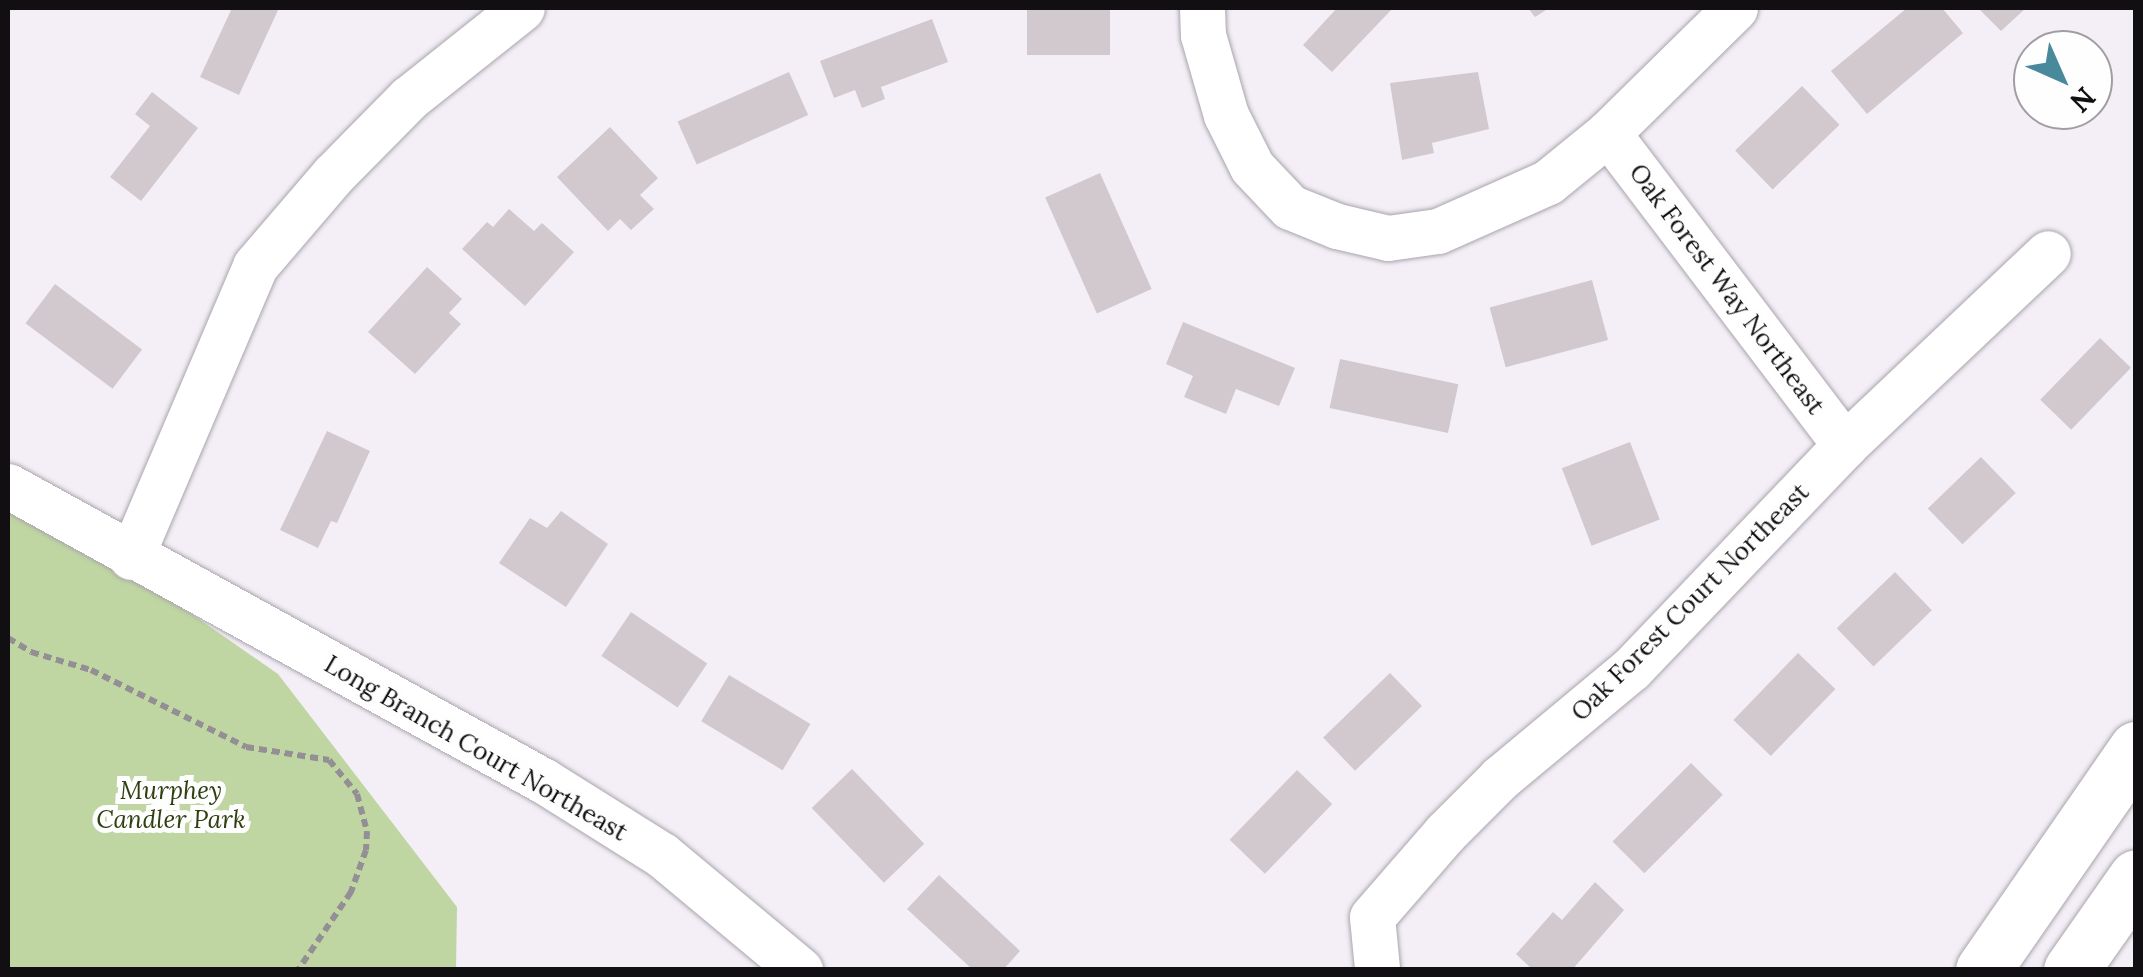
<!DOCTYPE html>
<style>
body{margin:0}
#map{position:relative;width:2143px;height:977px;overflow:hidden;background:#f4eff7;font-family:Lora,serif}
div>[style]{position:absolute}
[style*='--x']{left:calc(var(--x)*1px);top:calc(var(--y)*1px);width:calc(var(--w)*1px);rotate:calc(var(--a)*1deg)}
.green>*{inset:0;background:#bfd6a2}
.building>*{inset:0;background:#d1c9ce;transform-origin:0 0}
.path>*{height:6px;margin-top:-3px;transform-origin:0;background:repeating-linear-gradient(90deg,#938f95 0 8px,transparent 0 13px)}
.roads{filter:drop-shadow(0 0 2px #a9a5ac) drop-shadow(0 0 2px #a9a5ac)}
.minor>*{height:45px;margin:-22.5px;padding:0 22.5px;transform-origin:22.5px;border-radius:22.5px;background:#fff}
.highway>*{height:55px;margin:-27.5px;padding:0 27.5px;transform-origin:27.5px;border-radius:27.5px;background:#fff}
span{translate:-50% -50%;white-space:nowrap;text-align:center;line-height:1.15;-webkit-text-stroke:10px #fefefe;paint-order:stroke}
.street-label{font-size:25px;color:#110f12}
.park-label{font-size:25px;color:#2e3f10;font-style:italic}
.frame{position:absolute;inset:0;border:10px solid #110f12;pointer-events:none}
.north{position:absolute;left:2013px;top:30px;width:100px;height:100px;box-sizing:border-box;background:#fefefe;border:2px solid #9f9ea0;border-radius:50%;rotate:135deg;font-size:28px;font-weight:700;line-height:40px;text-align:center;color:#110f12}
.north::after{content:'';display:block;margin:auto;width:35px;height:45px;background:#488a9b;clip-path:polygon(50% 0,100% 100%,50% 72%,0 100%)}
</style>
<div id="map">
<div class="green">
<i style="clip-path:polygon(8px 497px,58px 521px,278px 674px,457px 907px,456px 969px,8px 969px)"></i>
</div>
<div class="building">
<i style="clip-path:polygon(232px 8px,279px 8px,239px 95px,200px 77px)"></i>
<i style="left:1027px;top:8px;width:83px;height:47px"></i>
<i style="clip-path:polygon(1337px 8px,1393px 8px,1332px 72px,1303px 45px)"></i>
<i style="clip-path:polygon(1528px 8px,1549px 8px,1535px 17px)"></i>
<i style="clip-path:polygon(1907px 8px,1942px 8px,1963px 33px,1867px 114px,1831px 71px)"></i>
<i style="clip-path:polygon(1978px 8px,2026px 8px,2001px 31px)"></i>
<i style="clip-path:polygon(932px 19px,948px 62px,881px 87px,885px 99px,862px 108px,855px 90px,834px 98px,820px 61px)"></i>
<i style="left:789px;top:72px;width:47px;height:122px;rotate:66deg"></i>
<i style="clip-path:polygon(1478px 72px,1489px 129px,1432px 143px,1434px 153px,1402px 160px,1390px 83px)"></i>
<i style="left:1802px;top:86px;width:54px;height:93px;rotate:46deg"></i>
<i style="clip-path:polygon(152px 92px,198px 128px,141px 201px,110px 177px,150px 126px,135px 114px)"></i>
<i style="clip-path:polygon(610px 127px,658px 178px,640px 195px,654px 209px,631px 230px,620px 219px,608px 231px,557px 177px)"></i>
<i style="left:1100px;top:173px;width:127px;height:60px;rotate:66deg"></i>
<i style="clip-path:polygon(509px 209px,534px 231px,542px 223px,574px 252px,525px 306px,462px 249px,487px 222px,493px 227px)"></i>
<i style="clip-path:polygon(427px 267px,462px 299px,449px 313px,461px 324px,415px 374px,368px 332px)"></i>
<i style="left:1592px;top:280px;width:62px;height:106px;rotate:75deg"></i>
<i style="left:55px;top:284px;width:109px;height:49px;rotate:37deg"></i>
<i style="clip-path:polygon(1183px 322px,1295px 368px,1279px 406px,1236px 389px,1226px 414px,1184px 397px,1193px 376px,1166px 364px)"></i>
<i style="left:2100px;top:338px;width:43px;height:86px;rotate:44deg"></i>
<i style="left:1340px;top:359px;width:121px;height:50px;rotate:12deg"></i>
<i style="clip-path:polygon(327px 431px,370px 451px,337px 523px,331px 521px,318px 548px,280px 530px)"></i>
<i style="left:1630px;top:442px;width:83px;height:73px;rotate:69deg"></i>
<i style="left:1981px;top:457px;width:50px;height:74px;rotate:46deg"></i>
<i style="clip-path:polygon(561px 511px,608px 544px,566px 607px,499px 563px,530px 518px,547px 528px)"></i>
<i style="left:1895px;top:572px;width:53px;height:81px;rotate:46deg"></i>
<i style="left:631px;top:612px;width:92px;height:53px;rotate:34deg"></i>
<i style="left:1798px;top:653px;width:52px;height:93px;rotate:44deg"></i>
<i style="left:1390px;top:673px;width:46px;height:93px;rotate:46deg"></i>
<i style="left:729px;top:675px;width:95px;height:54px;rotate:31deg"></i>
<i style="left:1691px;top:763px;width:45px;height:111px;rotate:45deg"></i>
<i style="left:852px;top:769px;width:104px;height:56px;rotate:46deg"></i>
<i style="left:1297px;top:770px;width:49px;height:97px;rotate:44deg"></i>
<i style="clip-path:polygon(939px 875px,1020px 951px,1003px 970px,973px 970px,907px 909px)"></i>
<i style="clip-path:polygon(1595px 882px,1624px 910px,1572px 970px,1533px 970px,1516px 954px,1553px 912px,1562px 920px)"></i>
</div>
<div class="path">
<i style="--x:8;--y:638;--w:27;--a:31"></i>
<i style="--x:31;--y:652;--w:63;--a:16.7"></i>
<i style="--x:91;--y:670;--w:173;--a:26.4"></i>
<i style="--x:246;--y:747;--w:84;--a:8.9"></i>
<i style="--x:329;--y:760;--w:44;--a:50.5"></i>
<i style="--x:357;--y:794;--w:38;--a:75"></i>
<i style="--x:367;--y:831;--w:19;--a:93"></i>
<i style="--x:366;--y:850;--w:45;--a:109.7"></i>
<i style="--x:351;--y:892;--w:94;--a:124.2"></i>
</div>
<div class="roads">
<div class="minor">
<i style="--x:1202;--y:8;--w:27;--a:88"></i>
<i style="--x:1203;--y:35;--w:83;--a:74"></i>
<i style="--x:1226;--y:115;--w:58;--a:63.4"></i>
<i style="--x:1252;--y:167;--w:55;--a:46.5"></i>
<i style="--x:1290;--y:207;--w:51;--a:22"></i>
<i style="--x:1337;--y:226;--w:52;--a:13.2"></i>
<i style="--x:1388;--y:238;--w:50;--a:-8"></i>
<i style="--x:1438;--y:231;--w:120;--a:-24"></i>
<i style="--x:1548;--y:182;--w:77;--a:-39.2"></i>
<i style="--x:1608;--y:133;--w:178;--a:-44.5"></i>
<i style="--x:1608;--y:133;--w:392;--a:52.8"></i>
<i style="--x:8;--y:486;--w:612;--a:28.83"></i>
<i style="--x:544;--y:781;--w:139;--a:32.1"></i>
<i style="--x:662;--y:855;--w:180;--a:39.8"></i>
<i style="--x:131;--y:557;--w:316;--a:-66.9"></i>
<i style="--x:255;--y:266;--w:120;--a:-49.4"></i>
<i style="--x:333;--y:175;--w:108;--a:-45.4"></i>
<i style="--x:409;--y:98;--w:144;--a:-38.5"></i>
<i style="--x:1377;--y:968;--w:51;--a:-95.6"></i>
<i style="--x:1372;--y:917;--w:111;--a:-49"></i>
<i style="--x:1445;--y:833;--w:78;--a:-45"></i>
<i style="--x:1500;--y:778;--w:170;--a:-39.8"></i>
<i style="--x:1631;--y:669;--w:310;--a:-46.3"></i>
<i style="--x:1845;--y:445;--w:279;--a:-43.4"></i>
</div>
<div class="highway">
<i style="--x:1983;--y:970;--w:269;--a:-55.3"></i>
<i style="--x:2071;--y:970;--w:113;--a:-55"></i>
</div>
</div>
<div class="street-label">
<span style="left:1727px;top:289px;rotate:53deg">Oak Forest Way Northeast</span>
<span style="left:1690px;top:602px;rotate:-45deg">Oak Forest Court Northeast</span>
<span style="left:476px;top:748px;rotate:30deg">Long Branch Court Northeast</span>
</div>
<div class="park-label">
<span style="left:171px;top:805px">Murphey<br>Candler Park</span>
</div>
<div class="frame"></div>
<div class="north">N</div>
</div>
